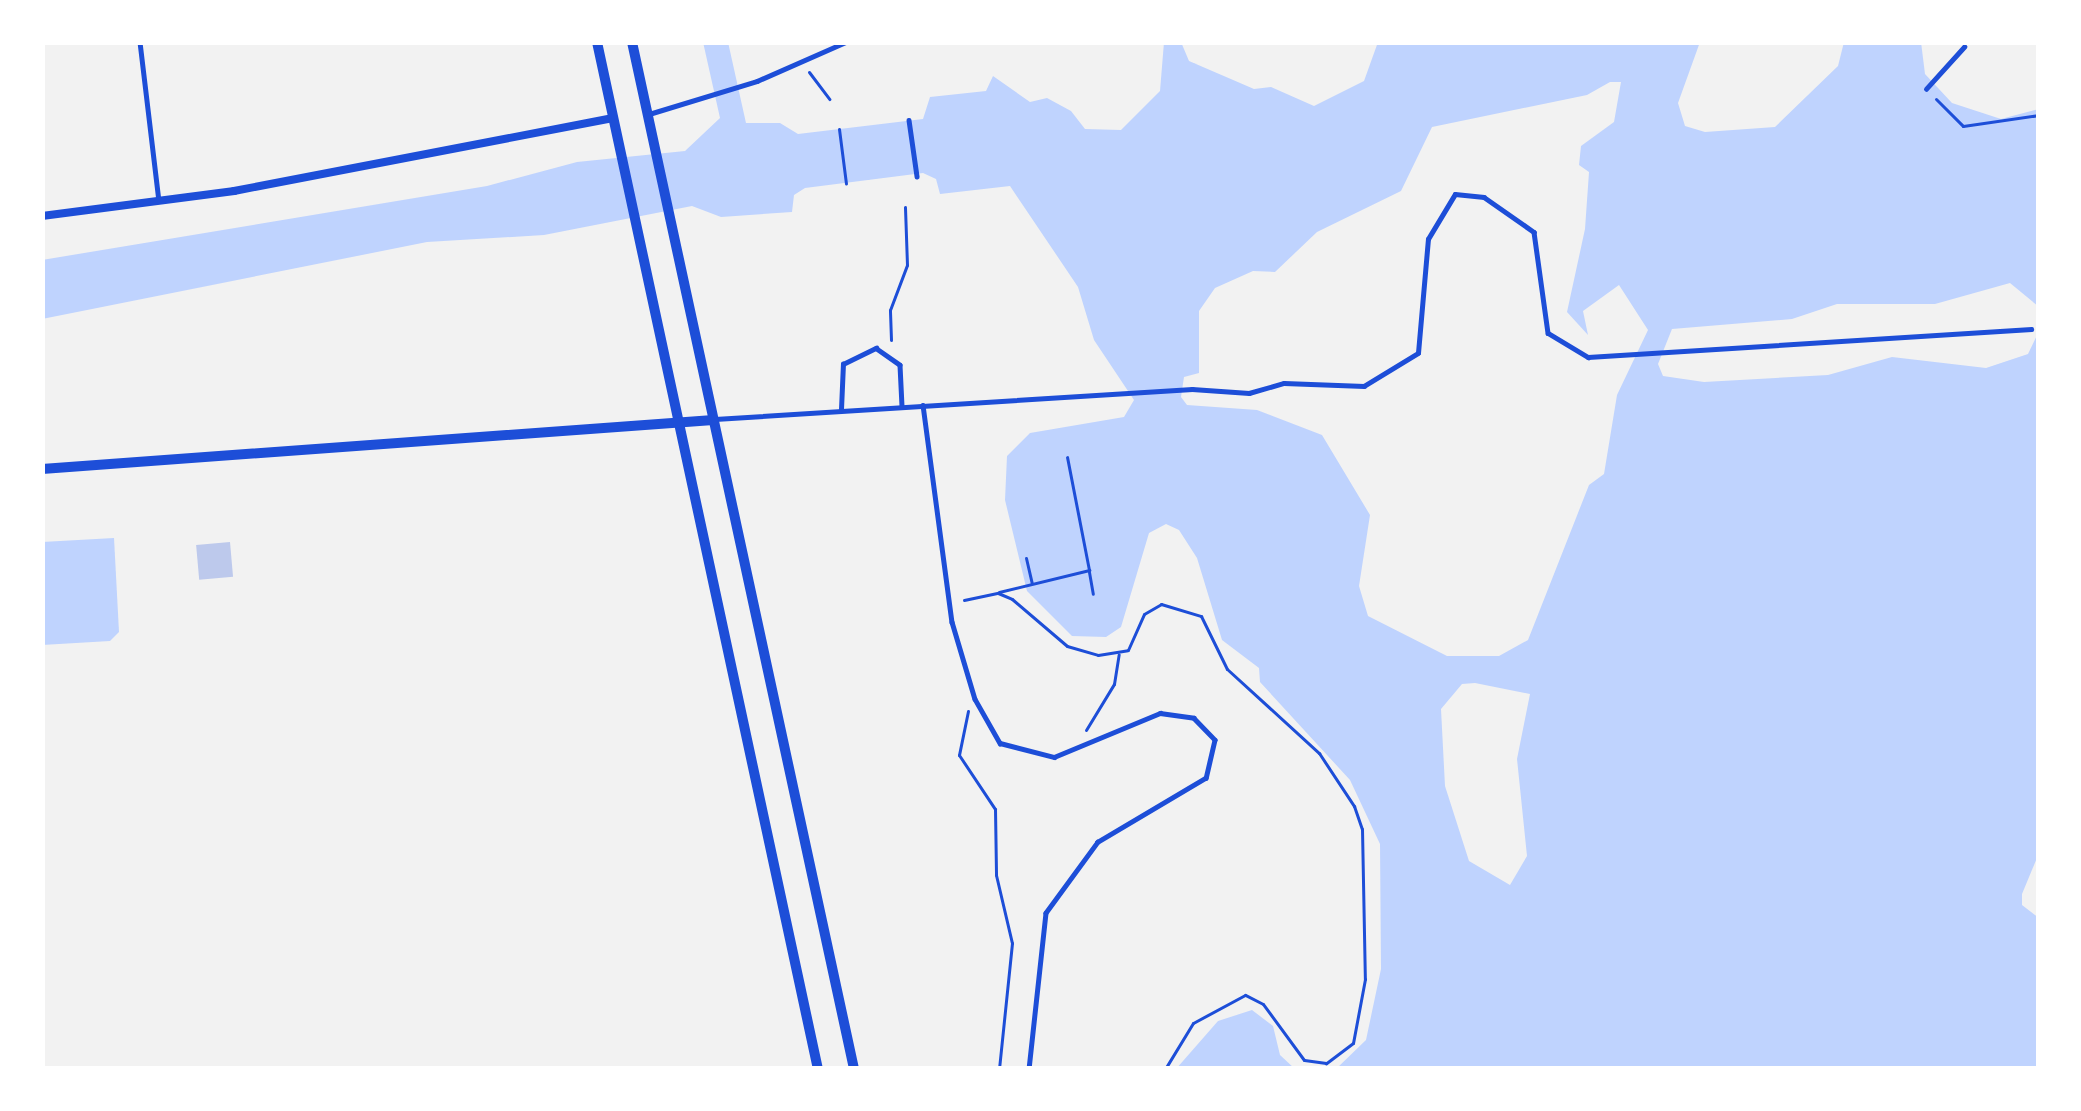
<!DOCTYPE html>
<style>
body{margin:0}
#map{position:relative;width:2081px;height:1111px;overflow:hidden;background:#f2f2f2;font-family:"Times New Roman",serif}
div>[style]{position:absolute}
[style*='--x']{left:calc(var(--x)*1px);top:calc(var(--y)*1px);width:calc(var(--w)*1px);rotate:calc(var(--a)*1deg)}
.water>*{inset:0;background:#bfd3fe}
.building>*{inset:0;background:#bdc9ec;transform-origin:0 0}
.path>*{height:3px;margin:-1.5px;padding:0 1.5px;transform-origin:1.5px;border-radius:1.5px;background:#1d4ed8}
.service>*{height:4.5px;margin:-2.25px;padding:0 2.25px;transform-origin:2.25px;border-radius:2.25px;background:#1d4ed8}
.minor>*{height:8px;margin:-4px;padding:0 4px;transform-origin:4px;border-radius:4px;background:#1d4ed8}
.tertiary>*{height:10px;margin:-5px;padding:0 5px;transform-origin:5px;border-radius:5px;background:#1d4ed8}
span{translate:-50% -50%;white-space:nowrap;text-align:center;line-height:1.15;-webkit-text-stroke:12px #fff;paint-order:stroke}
.frame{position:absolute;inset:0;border:45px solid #fff;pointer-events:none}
</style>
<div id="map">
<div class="water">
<i style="clip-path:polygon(evenodd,703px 42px,728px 42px,746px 123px,780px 123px,798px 134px,923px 119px,930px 97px,986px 91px,993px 76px,1030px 102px,1047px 98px,1071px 111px,1085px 129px,1121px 130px,1160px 91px,1164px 42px,1181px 42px,1189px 61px,1254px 89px,1271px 87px,1314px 106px,1364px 81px,1378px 42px,1700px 42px,1678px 103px,1685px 126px,1705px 132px,1775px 127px,1838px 66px,1844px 42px,1921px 42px,1925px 74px,1952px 103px,2001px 119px,2039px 109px,2039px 307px,2010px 283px,1935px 304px,1837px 304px,1792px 319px,1672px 329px,1658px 364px,1663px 376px,1704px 382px,1828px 375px,1892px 357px,1986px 368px,2028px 354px,2039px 331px,2039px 853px,2022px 894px,2022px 905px,2039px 918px,2039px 1069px,1336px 1069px,1366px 1040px,1381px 969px,1380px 844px,1350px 780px,1260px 682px,1259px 668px,1222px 640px,1197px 558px,1179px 530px,1166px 524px,1149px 533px,1121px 627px,1106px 637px,1072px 636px,1027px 591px,1005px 500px,1007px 456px,1030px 433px,1124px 417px,1134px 400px,1094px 340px,1078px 287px,1010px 186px,940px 194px,936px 179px,923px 173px,805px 188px,794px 195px,792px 212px,721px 217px,692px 206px,544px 235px,427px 242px,42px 319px,42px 260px,487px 186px,577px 162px,685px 151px,720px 118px,703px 42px,1610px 82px,1621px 82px,1614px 122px,1581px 146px,1579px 165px,1589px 172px,1585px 229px,1567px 312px,1588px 335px,1583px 311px,1619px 285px,1648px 330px,1617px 395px,1604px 474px,1589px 485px,1528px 640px,1499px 656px,1447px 656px,1368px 616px,1359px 586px,1370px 515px,1322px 435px,1257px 410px,1187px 405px,1181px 397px,1184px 377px,1199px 373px,1199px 311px,1215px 288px,1253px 271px,1275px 272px,1317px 232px,1401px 191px,1432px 127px,1587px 95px,1610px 82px,703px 42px,1475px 683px,1530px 694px,1517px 759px,1527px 856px,1510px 885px,1469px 861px,1445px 786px,1441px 709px,1462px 684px,1475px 683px)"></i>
<i style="clip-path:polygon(114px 538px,119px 632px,110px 641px,42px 645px,42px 542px)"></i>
<i style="clip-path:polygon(1252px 1010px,1273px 1026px,1280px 1055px,1295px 1069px,1176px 1069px,1218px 1021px)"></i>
</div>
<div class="building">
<i style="left:230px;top:542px;width:35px;height:34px;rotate:85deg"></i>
</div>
<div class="path">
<i style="--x:809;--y:72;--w:34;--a:53"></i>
<i style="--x:1936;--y:99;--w:38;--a:45"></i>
<i style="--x:1963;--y:126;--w:77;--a:-8.2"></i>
<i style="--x:839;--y:129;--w:55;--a:82.7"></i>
<i style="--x:891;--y:340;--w:30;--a:-92"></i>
<i style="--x:890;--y:310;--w:48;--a:-69.3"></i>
<i style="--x:907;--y:265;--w:58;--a:-92"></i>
<i style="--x:1026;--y:558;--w:26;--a:77"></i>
<i style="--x:1089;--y:572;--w:22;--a:80"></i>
<i style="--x:999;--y:592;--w:93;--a:-13.7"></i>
<i style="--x:1089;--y:570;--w:115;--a:-101"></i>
<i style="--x:964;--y:600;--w:35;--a:-12"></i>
<i style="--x:998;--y:593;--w:15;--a:23"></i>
<i style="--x:1012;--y:599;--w:72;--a:40.5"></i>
<i style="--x:1067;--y:646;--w:32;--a:16"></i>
<i style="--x:1098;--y:655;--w:30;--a:-9"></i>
<i style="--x:1128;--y:650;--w:39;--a:-66"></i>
<i style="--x:1144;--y:614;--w:20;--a:-30"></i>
<i style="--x:1161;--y:604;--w:42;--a:16.7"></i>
<i style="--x:1201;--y:616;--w:59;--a:63.9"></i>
<i style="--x:1227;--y:669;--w:125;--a:42.4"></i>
<i style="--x:1319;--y:753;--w:64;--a:56.6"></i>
<i style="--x:1354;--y:806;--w:24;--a:71"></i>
<i style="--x:1362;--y:829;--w:150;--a:88.9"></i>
<i style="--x:1365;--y:979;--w:65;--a:100.6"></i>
<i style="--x:1353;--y:1043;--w:34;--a:143"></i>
<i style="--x:1326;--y:1063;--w:22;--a:-172"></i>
<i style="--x:1304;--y:1060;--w:69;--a:-126.2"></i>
<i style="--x:1263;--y:1004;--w:20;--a:-153"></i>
<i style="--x:1245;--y:995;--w:59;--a:151.7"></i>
<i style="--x:1193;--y:1023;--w:54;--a:121.3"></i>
<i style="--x:968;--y:711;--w:45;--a:101.6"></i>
<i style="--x:959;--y:755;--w:65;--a:56.3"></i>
<i style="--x:995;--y:809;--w:66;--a:89.1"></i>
<i style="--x:996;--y:875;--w:70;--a:76.8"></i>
<i style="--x:1012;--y:943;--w:127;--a:95.9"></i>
<i style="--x:1086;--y:730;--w:54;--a:-58.7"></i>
<i style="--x:1114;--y:684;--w:30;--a:-81"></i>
</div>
<div class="service">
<i style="--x:140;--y:42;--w:160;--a:83.2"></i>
<i style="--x:1926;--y:89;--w:57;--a:-47.9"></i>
<i style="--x:649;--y:114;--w:113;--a:-17"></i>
<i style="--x:757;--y:81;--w:97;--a:-23.7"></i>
<i style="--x:909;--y:120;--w:57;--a:81.9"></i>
<i style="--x:923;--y:405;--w:219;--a:82.4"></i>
<i style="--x:952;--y:622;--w:80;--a:73.4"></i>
<i style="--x:975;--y:699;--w:51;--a:60.4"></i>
<i style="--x:1000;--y:743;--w:56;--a:14.5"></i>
<i style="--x:1054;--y:757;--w:115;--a:-22.5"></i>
<i style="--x:1160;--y:713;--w:34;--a:8"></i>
<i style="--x:1194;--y:718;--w:30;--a:46"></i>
<i style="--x:1215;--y:740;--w:39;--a:103"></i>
<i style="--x:1206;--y:778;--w:126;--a:149.3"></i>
<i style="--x:1098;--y:842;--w:88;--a:126.2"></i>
<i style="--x:1046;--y:913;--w:157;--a:96.2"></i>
<i style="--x:841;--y:409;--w:45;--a:-87.5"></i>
<i style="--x:843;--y:364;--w:37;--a:-26"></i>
<i style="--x:876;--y:348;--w:29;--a:35"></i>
<i style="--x:900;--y:365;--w:41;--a:87.2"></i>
<i style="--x:715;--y:419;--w:478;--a:-3.6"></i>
<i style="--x:1192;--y:389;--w:57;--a:4"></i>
<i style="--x:1249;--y:393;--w:36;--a:-16"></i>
<i style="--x:1284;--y:383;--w:80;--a:2.1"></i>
<i style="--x:1364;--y:386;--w:63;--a:-31.4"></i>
<i style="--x:1418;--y:353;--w:114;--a:-85"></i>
<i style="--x:1428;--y:239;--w:52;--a:-59"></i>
<i style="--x:1455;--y:194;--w:29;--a:6"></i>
<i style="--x:1484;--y:197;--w:61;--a:35"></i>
<i style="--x:1534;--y:232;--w:102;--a:82.1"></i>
<i style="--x:1548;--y:333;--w:47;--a:31"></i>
<i style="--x:1588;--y:357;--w:444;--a:-3.6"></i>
</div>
<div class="minor">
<i style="--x:42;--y:216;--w:194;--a:-7.4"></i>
<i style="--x:234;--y:191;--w:386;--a:-10.9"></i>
</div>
<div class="tertiary">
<i style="--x:597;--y:42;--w:1051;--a:77.86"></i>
<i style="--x:632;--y:42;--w:1051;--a:77.8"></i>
<i style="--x:42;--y:469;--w:673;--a:-4.18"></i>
</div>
<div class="frame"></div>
</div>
